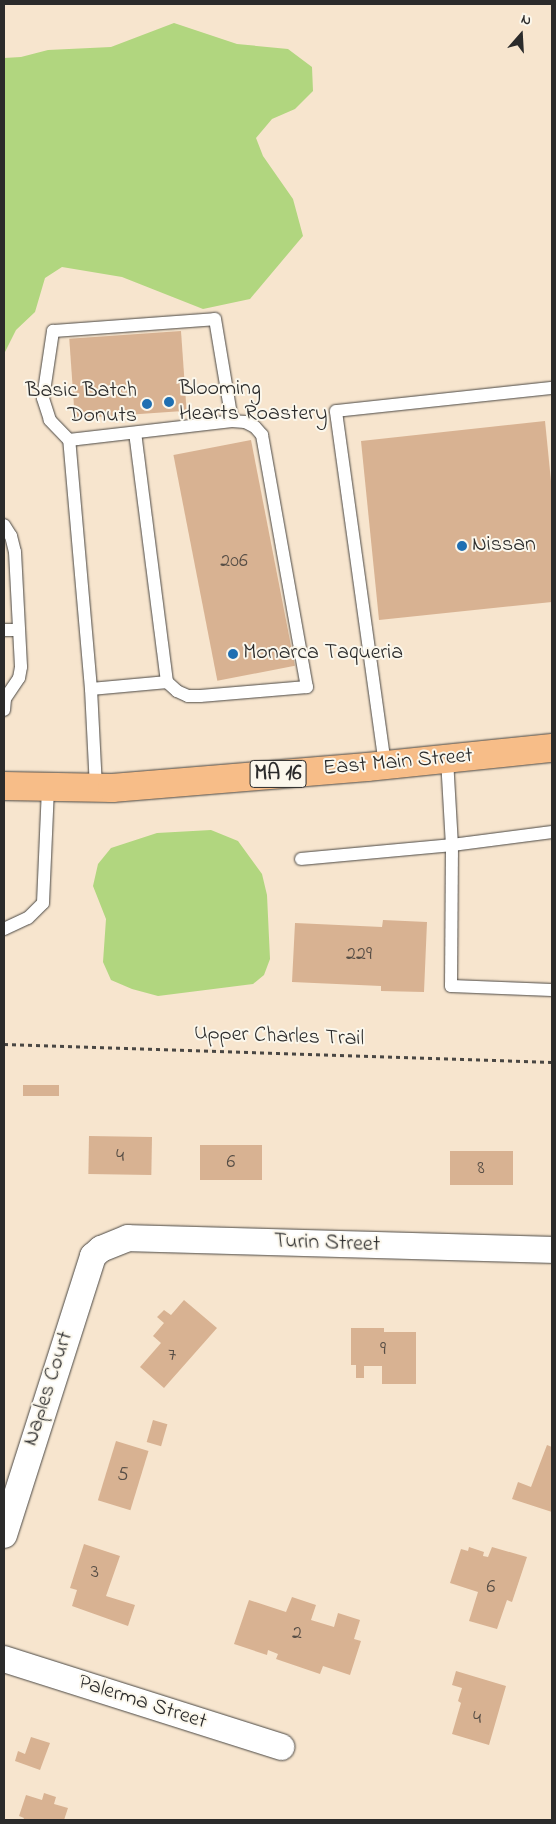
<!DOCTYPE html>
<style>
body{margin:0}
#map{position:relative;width:556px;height:1824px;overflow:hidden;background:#f7e5ce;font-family:"Indie Flower",sans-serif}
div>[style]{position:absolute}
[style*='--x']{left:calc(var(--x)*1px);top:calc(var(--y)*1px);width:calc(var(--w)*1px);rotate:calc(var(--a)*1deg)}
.green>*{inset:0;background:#b1d67f}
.building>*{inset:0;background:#d8b292;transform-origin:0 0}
.path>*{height:3px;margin-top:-1.5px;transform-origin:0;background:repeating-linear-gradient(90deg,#4a4743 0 4px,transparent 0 8px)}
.roads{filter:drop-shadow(0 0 1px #4a4743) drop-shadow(0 0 1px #4a4743)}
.lane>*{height:12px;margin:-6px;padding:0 6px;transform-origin:6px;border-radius:6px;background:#fff}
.street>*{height:26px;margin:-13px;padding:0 13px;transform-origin:13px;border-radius:13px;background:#fff}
.primary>*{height:28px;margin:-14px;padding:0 14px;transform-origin:14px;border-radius:14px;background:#f7bd88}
.dots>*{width:14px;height:14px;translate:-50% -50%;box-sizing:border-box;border:2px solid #fbf7ec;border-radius:50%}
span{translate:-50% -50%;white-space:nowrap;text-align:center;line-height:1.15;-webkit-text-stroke:4px #fbf7ec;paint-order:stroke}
.number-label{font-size:20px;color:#564d45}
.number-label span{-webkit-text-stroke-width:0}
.shield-label span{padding:1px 4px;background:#fbf7ec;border:1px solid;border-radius:4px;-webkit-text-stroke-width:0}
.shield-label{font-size:21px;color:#2b2b2b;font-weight:700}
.poi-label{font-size:22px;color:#2b2b2b}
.left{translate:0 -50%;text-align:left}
.right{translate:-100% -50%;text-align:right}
.street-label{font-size:22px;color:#2b2b2b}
.frame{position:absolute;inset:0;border:5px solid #2b2b2b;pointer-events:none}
.north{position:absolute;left:496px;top:10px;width:50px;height:50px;-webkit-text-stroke:4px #fbf7ec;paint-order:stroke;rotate:19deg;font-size:14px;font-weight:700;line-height:20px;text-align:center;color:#2b2b2b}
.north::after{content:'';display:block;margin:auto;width:18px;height:22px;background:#2b2b2b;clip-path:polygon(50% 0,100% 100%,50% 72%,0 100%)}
</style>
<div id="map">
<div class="green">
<i style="clip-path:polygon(174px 23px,237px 44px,288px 49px,312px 67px,313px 91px,295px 109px,272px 119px,256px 138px,263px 156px,293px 199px,303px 236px,250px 299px,203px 309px,122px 277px,62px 267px,45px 278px,35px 312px,16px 330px,4px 354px,4px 58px,21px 57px,48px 50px,111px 47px)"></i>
<i style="clip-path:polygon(211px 830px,238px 841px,262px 874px,267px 895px,270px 959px,264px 975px,253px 984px,158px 996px,132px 989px,111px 980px,103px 962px,106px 919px,93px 886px,98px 864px,111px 848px,157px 833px)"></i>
</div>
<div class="building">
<i style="left:181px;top:331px;width:80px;height:112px;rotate:86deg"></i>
<i style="clip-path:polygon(545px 421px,552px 491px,552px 602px,379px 620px,361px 441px)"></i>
<i style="left:251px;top:440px;width:230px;height:79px;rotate:79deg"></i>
<i style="clip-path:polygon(383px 920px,427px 922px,424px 992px,381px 991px,381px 986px,292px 982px,295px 923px,382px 927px)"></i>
<i style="left:23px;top:1085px;width:36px;height:11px"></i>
<i style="left:89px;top:1136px;width:63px;height:38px;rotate:1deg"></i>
<i style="left:200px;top:1145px;width:62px;height:35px"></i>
<i style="left:450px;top:1151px;width:63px;height:34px"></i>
<i style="clip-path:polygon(184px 1300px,217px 1328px,164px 1388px,140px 1367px,161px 1343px,153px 1336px,164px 1323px,157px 1317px,164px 1310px,171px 1315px)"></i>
<i style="clip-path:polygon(351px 1328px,384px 1328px,384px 1332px,416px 1332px,416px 1384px,382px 1384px,382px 1366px,364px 1366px,364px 1378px,356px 1378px,356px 1365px,351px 1365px)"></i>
<i style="left:153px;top:1420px;width:15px;height:23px;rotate:16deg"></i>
<i style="left:116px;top:1441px;width:34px;height:62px;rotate:17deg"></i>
<i style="clip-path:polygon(547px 1445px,552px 1447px,552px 1512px,512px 1499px,518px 1482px,531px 1487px)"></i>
<i style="clip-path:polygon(84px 1544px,120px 1556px,106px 1596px,135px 1605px,128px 1626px,72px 1606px,77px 1590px,70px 1588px)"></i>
<i style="clip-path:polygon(469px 1547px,484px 1552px,483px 1556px,488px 1557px,492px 1547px,527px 1557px,512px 1602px,507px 1600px,497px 1629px,469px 1621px,478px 1592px,450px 1583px,461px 1549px,468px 1551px)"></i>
<i style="clip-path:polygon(292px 1597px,316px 1605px,311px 1620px,334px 1627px,338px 1613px,360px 1620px,354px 1639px,361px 1641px,350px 1675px,323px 1666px,320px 1674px,276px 1659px,278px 1654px,268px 1650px,267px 1655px,234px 1644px,249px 1600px,286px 1612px)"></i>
<i style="clip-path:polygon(456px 1671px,506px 1686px,489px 1745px,452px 1734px,461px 1703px,458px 1701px,462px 1688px,452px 1685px)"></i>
<i style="clip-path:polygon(31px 1737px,50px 1743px,40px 1770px,15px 1761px,18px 1751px,25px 1754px)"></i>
<i style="clip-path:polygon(44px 1793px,56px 1797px,54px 1804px,68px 1808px,64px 1820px,23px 1820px,24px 1818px,19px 1816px,26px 1795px,42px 1800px)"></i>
</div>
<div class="path">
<i style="--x:4;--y:1044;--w:548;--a:1.88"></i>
</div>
<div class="roads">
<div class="lane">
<i style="--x:69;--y:440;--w:164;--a:-6.6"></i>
<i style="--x:232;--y:421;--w:13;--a:4"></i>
<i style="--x:245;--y:422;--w:11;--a:27"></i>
<i style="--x:255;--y:427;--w:11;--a:49"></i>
<i style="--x:262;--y:435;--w:256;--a:79.9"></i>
<i style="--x:307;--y:687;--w:107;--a:175.2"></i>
<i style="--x:200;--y:696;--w:12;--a:180"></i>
<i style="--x:188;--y:696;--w:12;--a:-156"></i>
<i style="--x:177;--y:691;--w:13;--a:-138"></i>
<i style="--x:167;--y:682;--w:251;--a:-97.3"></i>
<i style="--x:4;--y:525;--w:13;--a:58"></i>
<i style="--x:11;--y:536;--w:16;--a:76"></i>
<i style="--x:15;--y:552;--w:115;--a:87"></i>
<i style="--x:21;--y:667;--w:11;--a:100"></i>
<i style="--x:19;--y:678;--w:25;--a:124"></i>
<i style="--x:5;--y:699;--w:11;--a:95"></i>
<i style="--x:4;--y:630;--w:15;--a:0"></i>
<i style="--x:167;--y:682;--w:76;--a:174.7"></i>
<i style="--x:91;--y:689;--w:250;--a:-95"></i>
<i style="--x:69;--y:440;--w:28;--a:-134"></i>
<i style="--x:50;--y:420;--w:23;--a:-108"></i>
<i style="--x:43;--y:398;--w:68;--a:-81.5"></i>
<i style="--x:53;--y:331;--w:162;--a:-4.2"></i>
<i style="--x:215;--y:319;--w:103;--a:80.5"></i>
<i style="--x:91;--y:689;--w:98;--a:87.1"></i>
<i style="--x:447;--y:759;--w:86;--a:86.7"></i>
<i style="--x:452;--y:845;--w:101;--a:-7.4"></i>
<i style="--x:385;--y:765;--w:357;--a:-97.9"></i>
<i style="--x:336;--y:411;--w:217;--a:-6.1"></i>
<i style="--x:301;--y:859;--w:152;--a:-5.3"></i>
<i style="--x:452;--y:845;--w:141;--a:90.4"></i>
<i style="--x:451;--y:986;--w:101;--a:2.3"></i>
<i style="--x:4;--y:929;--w:26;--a:-25"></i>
<i style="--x:28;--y:918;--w:21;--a:-45"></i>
<i style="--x:43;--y:903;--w:116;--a:-87.5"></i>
</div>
<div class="street">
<i style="--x:4;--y:1535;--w:293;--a:-72.3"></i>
<i style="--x:93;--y:1256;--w:11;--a:-41"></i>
<i style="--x:101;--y:1249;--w:29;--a:-22"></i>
<i style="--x:128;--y:1238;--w:424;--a:1.6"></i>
<i style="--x:4;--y:1659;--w:291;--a:17.6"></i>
</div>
<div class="primary">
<i style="--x:4;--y:786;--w:108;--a:1.1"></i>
<i style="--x:112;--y:788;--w:256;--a:-4.7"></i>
<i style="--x:367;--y:767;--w:186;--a:-5.9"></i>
</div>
</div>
<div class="dots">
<i style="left:169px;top:402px;background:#1f6fb2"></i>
<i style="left:147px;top:404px;background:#1f6fb2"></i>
<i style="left:462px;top:546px;background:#1f6fb2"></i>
<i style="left:233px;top:654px;background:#1f6fb2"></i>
</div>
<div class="number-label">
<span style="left:234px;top:561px">206</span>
<span style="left:359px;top:954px">229</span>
<span style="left:120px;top:1156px">4</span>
<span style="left:231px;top:1162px">6</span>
<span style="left:481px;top:1168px">8</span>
<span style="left:383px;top:1349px">9</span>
<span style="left:172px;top:1355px">7</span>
<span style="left:123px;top:1475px">5</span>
<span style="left:95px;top:1572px">3</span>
<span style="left:491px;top:1587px">6</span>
<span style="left:297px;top:1633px">2</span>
<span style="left:477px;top:1718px">4</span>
</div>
<div class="shield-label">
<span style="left:278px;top:774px">MA 16</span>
</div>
<div class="poi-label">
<span class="left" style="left:179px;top:402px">Blooming<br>Hearts Roastery</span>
<span class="right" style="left:137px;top:404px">Basic Batch<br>Donuts</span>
<span class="left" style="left:472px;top:546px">Nissan</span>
<span class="left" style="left:243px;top:654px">Monarca Taqueria</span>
</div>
<div class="street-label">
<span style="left:398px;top:763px;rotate:-5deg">East Main Street</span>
<span style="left:279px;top:1037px;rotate:2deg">Upper Charles Trail</span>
<span style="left:327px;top:1244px;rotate:2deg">Turin Street</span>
<span style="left:49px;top:1389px;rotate:-72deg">Naples Court</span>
<span style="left:142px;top:1703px;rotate:18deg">Palerma Street</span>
</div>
<div class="frame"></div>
<div class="north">N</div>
</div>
